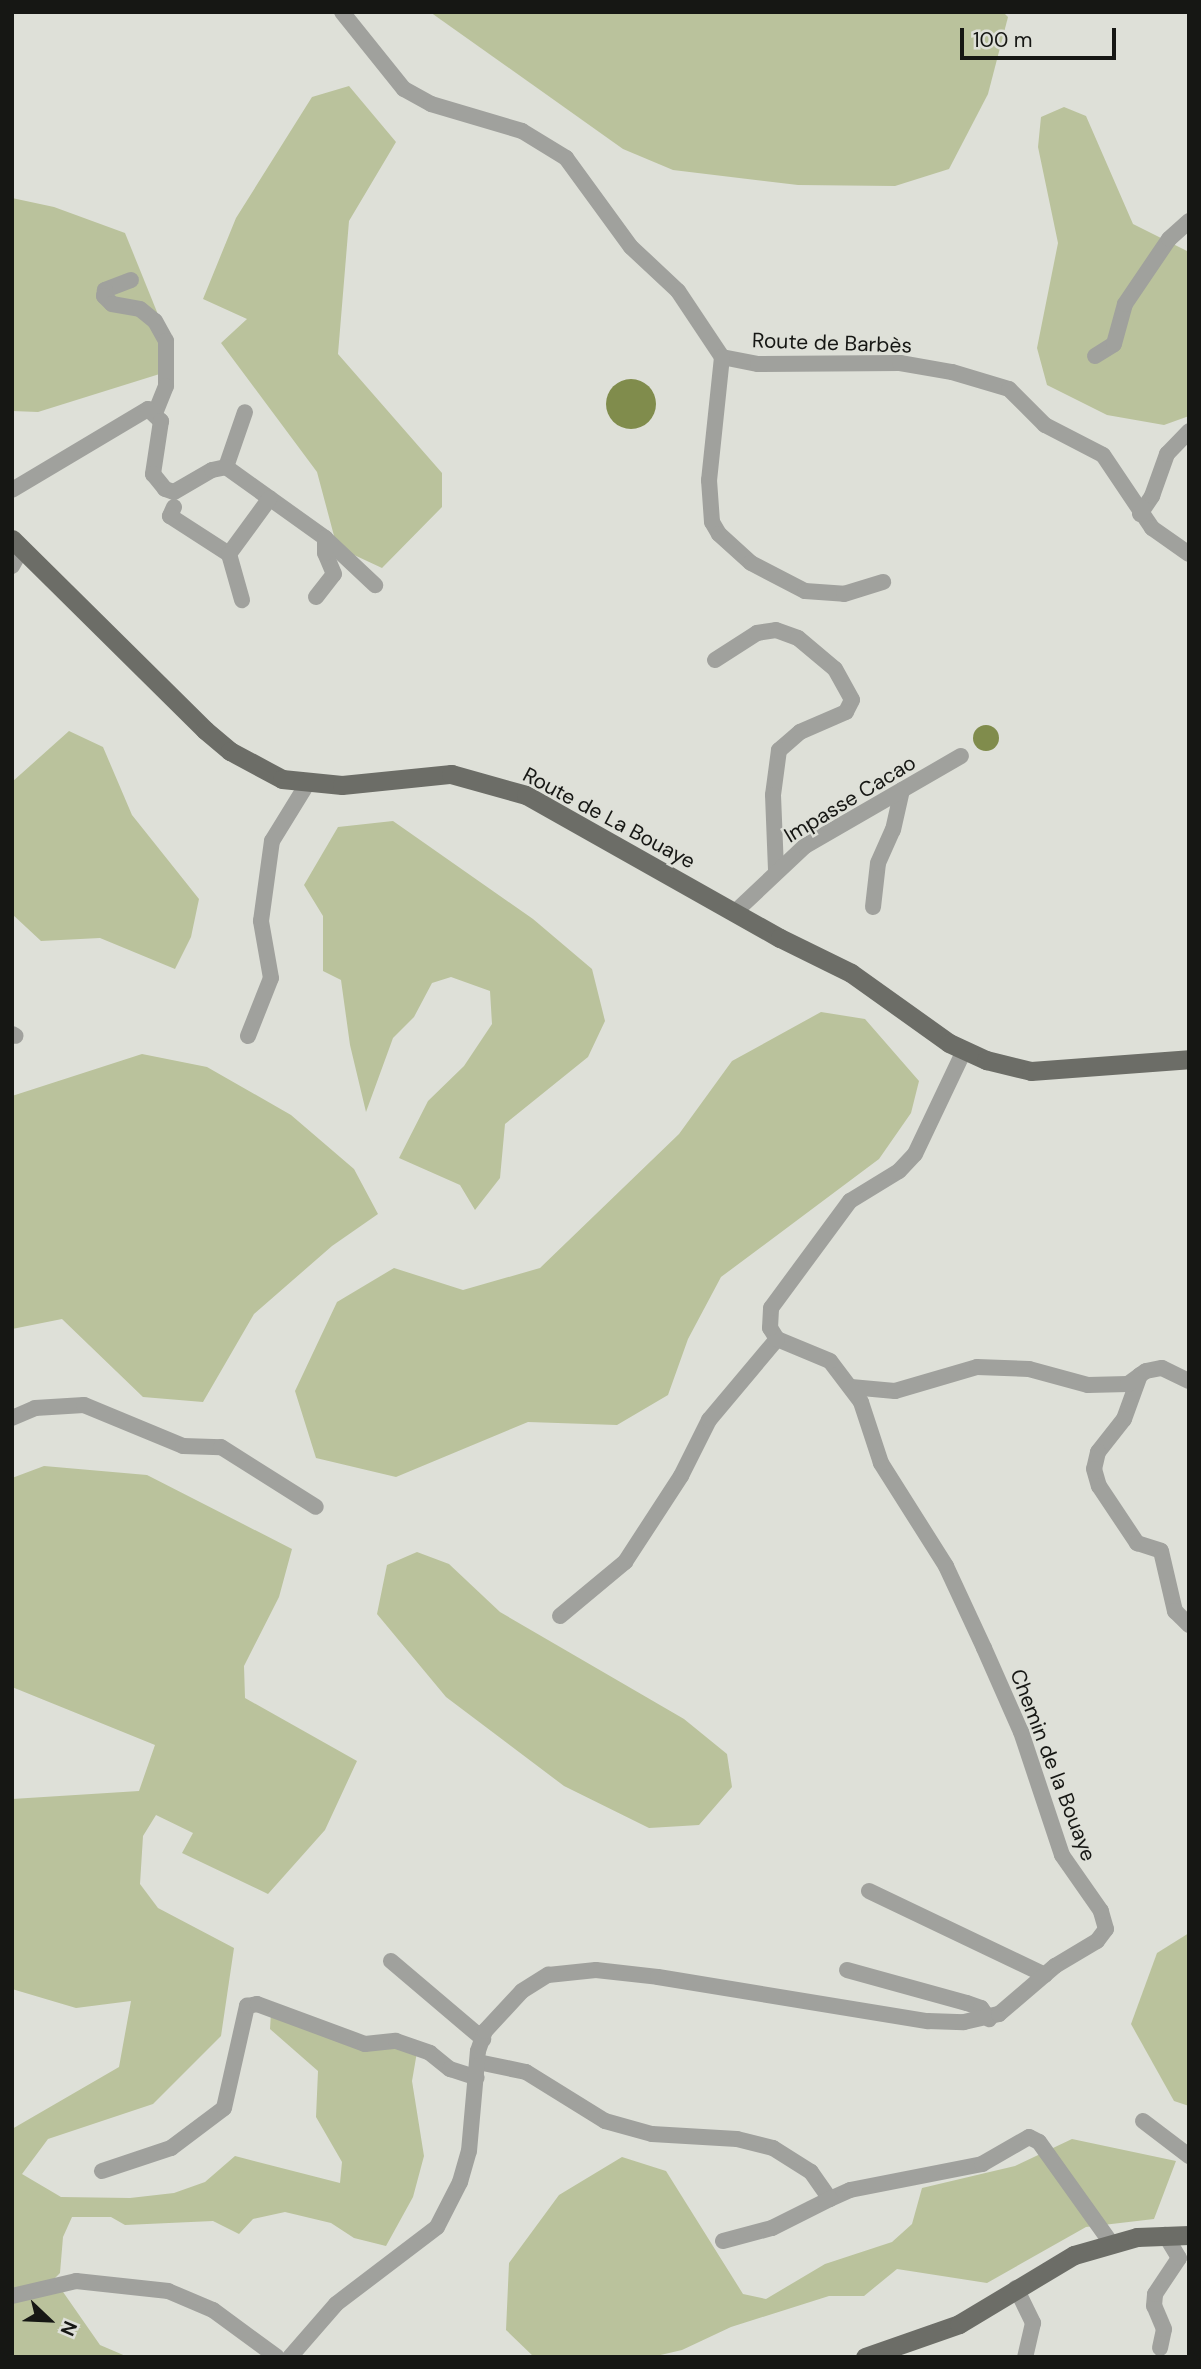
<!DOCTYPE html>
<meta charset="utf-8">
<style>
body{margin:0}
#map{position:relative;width:1201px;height:2369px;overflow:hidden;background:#dee0d8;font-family:"DM Sans",sans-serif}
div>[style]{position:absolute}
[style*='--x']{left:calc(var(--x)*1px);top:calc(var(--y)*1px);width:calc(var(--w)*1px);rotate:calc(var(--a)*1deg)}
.green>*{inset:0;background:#bac29c}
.water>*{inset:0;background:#808c4c}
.round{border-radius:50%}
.minor>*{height:16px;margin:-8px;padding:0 8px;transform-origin:8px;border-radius:8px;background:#a0a19d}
.major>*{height:19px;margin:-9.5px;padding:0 9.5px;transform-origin:9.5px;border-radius:9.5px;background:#6c6d67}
span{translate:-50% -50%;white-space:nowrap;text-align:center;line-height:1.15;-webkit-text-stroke:5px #dee0d8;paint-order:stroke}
.street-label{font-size:21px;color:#161714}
.frame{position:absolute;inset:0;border:14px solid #161714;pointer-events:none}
.north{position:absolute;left:14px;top:2285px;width:70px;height:70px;-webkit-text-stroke:5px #dee0d8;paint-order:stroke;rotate:113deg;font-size:19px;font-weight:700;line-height:28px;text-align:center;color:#161714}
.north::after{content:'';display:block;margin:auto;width:24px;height:32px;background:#161714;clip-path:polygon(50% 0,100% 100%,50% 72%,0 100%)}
.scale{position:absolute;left:960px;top:28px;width:156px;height:32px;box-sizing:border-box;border:4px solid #161714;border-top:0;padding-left:9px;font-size:21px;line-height:24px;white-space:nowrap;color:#161714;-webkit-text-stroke:5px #dee0d8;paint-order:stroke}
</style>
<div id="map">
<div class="green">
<i style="clip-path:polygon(430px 12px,1003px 12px,1008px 17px,988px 94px,949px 169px,895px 186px,798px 185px,673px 170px,623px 149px)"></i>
<i style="clip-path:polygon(349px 86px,396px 142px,349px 221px,338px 354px,442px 473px,442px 507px,382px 568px,337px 547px,317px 472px,221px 343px,247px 319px,203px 299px,236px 218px,312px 97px)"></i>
<i style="clip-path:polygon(1064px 107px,1086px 116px,1133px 224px,1189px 252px,1189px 416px,1164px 425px,1107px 415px,1047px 385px,1037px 348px,1058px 243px,1038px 147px,1041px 117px)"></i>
<i style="clip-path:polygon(12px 198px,54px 207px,125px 233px,157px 312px,166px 372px,38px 412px,12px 411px)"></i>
<i style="clip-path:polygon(69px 731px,103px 747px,132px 815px,199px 899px,191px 937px,175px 969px,100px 938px,41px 941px,12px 914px,12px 782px)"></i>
<i style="clip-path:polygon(393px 821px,533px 919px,592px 969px,605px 1021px,588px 1057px,505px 1124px,500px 1178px,475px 1210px,460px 1185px,399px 1158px,428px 1101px,464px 1066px,492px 1024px,490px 991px,451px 977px,432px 983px,414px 1017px,393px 1038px,366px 1112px,350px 1045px,341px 980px,323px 971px,323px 916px,304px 885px,338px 827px)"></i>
<i style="clip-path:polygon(821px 1012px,865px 1019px,919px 1081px,911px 1113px,879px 1159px,721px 1277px,688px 1339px,668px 1395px,617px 1425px,528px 1422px,396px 1477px,316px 1458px,295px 1391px,337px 1302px,394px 1268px,463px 1290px,540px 1268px,679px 1134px,732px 1061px)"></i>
<i style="clip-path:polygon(142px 1054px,207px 1067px,291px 1115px,354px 1169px,378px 1214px,332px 1246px,254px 1314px,203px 1402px,143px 1397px,62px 1319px,12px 1329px,12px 1096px)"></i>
<i style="clip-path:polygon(44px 1466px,147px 1475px,292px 1549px,279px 1597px,244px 1666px,245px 1698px,357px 1761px,325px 1830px,268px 1894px,182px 1853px,193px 1833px,156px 1815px,143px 1836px,140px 1884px,158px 1908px,234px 1948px,221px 2036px,153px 2104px,48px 2139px,22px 2174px,61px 2197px,130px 2198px,174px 2193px,205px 2182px,235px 2156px,340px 2183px,342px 2162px,316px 2117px,318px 2071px,270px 2029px,271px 2013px,417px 2052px,412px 2081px,424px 2156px,413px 2197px,386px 2246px,354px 2238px,331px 2223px,285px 2212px,253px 2219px,239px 2234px,213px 2221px,125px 2225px,111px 2217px,72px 2217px,63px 2237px,60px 2273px,54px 2279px,100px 2345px,128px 2357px,12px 2357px,12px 2129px,119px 2067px,131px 2001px,76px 2008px,12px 1989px,12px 1799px,139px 1791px,155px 1745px,12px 1687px,12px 1478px)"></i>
<i style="clip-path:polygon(417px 1552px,449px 1564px,500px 1612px,684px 1719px,727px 1754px,732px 1787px,699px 1825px,649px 1828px,564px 1786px,446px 1697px,377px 1614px,387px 1565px)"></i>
<i style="clip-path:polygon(1189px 1933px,1189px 2106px,1174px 2101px,1131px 2024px,1157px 1953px)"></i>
<i style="clip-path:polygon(1072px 2139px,1176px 2161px,1154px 2219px,1086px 2227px,987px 2283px,897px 2269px,864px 2296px,829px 2296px,731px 2327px,682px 2350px,652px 2357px,534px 2357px,506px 2330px,509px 2263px,559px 2195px,622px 2157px,666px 2171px,743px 2294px,766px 2299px,825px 2264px,892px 2242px,912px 2224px,922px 2188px,1015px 2166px)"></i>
</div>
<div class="water">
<i class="round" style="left:606px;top:379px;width:50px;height:50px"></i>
<i class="round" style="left:973px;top:725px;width:26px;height:26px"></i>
</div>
<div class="minor">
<i style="--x:342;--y:12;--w:99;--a:51.2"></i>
<i style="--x:404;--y:89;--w:31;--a:29"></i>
<i style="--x:431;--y:104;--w:95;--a:16.5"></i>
<i style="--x:522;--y:131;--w:52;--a:31.5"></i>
<i style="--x:566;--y:158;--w:110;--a:53.9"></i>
<i style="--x:631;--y:247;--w:64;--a:43.1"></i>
<i style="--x:678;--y:291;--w:79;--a:56.3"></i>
<i style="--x:722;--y:357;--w:37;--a:11"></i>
<i style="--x:758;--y:364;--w:142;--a:-0.4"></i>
<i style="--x:900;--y:363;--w:53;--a:9.8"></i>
<i style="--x:952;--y:372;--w:59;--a:16.6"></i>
<i style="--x:1009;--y:389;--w:51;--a:45"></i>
<i style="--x:1045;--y:425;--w:65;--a:27.3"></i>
<i style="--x:1103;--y:455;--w:88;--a:56.1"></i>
<i style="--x:1152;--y:528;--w:45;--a:35.1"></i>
<i style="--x:131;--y:280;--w:28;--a:159"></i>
<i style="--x:105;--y:290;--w:6;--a:99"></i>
<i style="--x:104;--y:296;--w:11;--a:45"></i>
<i style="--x:112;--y:304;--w:28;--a:10"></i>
<i style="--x:140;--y:309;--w:19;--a:39"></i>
<i style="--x:155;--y:321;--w:23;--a:61"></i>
<i style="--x:166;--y:341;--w:45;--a:90"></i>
<i style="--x:166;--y:386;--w:29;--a:112"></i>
<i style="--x:1095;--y:356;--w:22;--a:-32"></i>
<i style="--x:1114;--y:344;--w:41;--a:-74.6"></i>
<i style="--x:1125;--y:304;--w:78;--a:-55.9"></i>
<i style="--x:1169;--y:239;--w:27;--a:-42"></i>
<i style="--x:722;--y:357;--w:124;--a:96"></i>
<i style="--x:709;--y:480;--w:42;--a:85.9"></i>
<i style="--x:712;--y:522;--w:14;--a:60"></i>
<i style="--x:719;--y:534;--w:43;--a:42.2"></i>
<i style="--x:751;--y:563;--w:61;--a:27.4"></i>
<i style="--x:805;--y:591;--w:39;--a:4"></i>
<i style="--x:844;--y:594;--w:41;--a:-17.1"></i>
<i style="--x:226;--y:467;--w:58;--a:-70.9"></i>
<i style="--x:12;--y:490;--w:158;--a:-30.8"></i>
<i style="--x:148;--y:409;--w:18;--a:43"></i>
<i style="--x:161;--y:421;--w:54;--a:98.6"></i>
<i style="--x:153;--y:474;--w:19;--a:51"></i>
<i style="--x:165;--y:489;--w:9;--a:18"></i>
<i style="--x:174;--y:492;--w:44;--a:-30.1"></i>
<i style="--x:212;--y:470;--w:14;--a:-12"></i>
<i style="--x:226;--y:467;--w:122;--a:35.6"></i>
<i style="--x:325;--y:538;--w:69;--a:43.2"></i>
<i style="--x:174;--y:507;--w:10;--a:114"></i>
<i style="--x:170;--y:516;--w:70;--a:32.8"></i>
<i style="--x:229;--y:554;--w:69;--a:-53.8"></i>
<i style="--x:1140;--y:514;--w:22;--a:-56"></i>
<i style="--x:1152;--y:496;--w:45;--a:-70.3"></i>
<i style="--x:1167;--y:454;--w:32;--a:-46"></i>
<i style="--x:229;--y:554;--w:48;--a:74.2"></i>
<i style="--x:12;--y:566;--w:21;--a:-61"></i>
<i style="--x:316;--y:597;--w:29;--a:-52"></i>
<i style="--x:334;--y:574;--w:23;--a:-113"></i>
<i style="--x:325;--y:553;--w:15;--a:-90"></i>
<i style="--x:715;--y:660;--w:50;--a:-32.7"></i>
<i style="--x:757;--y:633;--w:19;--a:-9"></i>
<i style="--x:776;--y:630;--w:23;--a:20"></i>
<i style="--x:798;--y:638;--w:48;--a:40"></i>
<i style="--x:835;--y:669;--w:35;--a:61"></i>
<i style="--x:852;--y:700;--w:13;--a:117"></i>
<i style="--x:846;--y:712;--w:50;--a:156.5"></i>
<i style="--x:800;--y:732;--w:28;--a:139"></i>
<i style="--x:779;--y:750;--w:45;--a:97.6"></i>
<i style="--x:773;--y:795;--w:76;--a:87.7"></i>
<i style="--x:873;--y:907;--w:44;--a:-83.5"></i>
<i style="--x:878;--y:863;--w:36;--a:-66"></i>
<i style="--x:893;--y:830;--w:41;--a:-77.3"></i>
<i style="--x:735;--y:912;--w:96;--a:-43.3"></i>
<i style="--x:805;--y:846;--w:180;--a:-30"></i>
<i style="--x:12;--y:1034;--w:4;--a:27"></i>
<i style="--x:248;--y:1036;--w:62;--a:-68.4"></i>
<i style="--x:271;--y:978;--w:58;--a:-100"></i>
<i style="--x:261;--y:921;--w:81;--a:-82.2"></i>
<i style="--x:272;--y:841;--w:67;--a:-58.4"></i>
<i style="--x:1140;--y:1375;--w:47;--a:110"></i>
<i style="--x:1124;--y:1419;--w:42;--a:128.2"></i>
<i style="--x:1098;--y:1452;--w:17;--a:103"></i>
<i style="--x:1094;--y:1469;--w:18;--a:74"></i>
<i style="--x:1099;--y:1486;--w:69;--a:56.3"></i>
<i style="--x:1137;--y:1543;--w:25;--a:18"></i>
<i style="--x:1161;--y:1551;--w:62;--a:76.9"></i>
<i style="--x:1175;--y:1611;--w:20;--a:45"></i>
<i style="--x:851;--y:1387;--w:44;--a:5.2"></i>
<i style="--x:895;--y:1391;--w:85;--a:-16.3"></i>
<i style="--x:977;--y:1367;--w:52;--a:2.2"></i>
<i style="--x:1029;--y:1369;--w:61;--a:15.2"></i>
<i style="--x:1088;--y:1385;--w:40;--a:-1.4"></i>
<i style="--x:1128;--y:1384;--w:22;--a:-36"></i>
<i style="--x:1146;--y:1371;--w:16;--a:-11"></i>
<i style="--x:1162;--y:1368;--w:30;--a:26"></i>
<i style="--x:12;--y:1418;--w:25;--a:-23"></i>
<i style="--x:35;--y:1408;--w:49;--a:-3.5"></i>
<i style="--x:84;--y:1405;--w:107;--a:22.5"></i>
<i style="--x:183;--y:1446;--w:38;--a:2"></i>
<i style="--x:221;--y:1447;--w:112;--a:32.3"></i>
<i style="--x:560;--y:1616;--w:85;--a:-39.7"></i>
<i style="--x:625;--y:1562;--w:103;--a:-56.9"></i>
<i style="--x:681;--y:1476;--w:63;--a:-63.4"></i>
<i style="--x:709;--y:1420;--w:106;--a:-50"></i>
<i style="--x:869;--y:1891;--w:195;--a:25.5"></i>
<i style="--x:391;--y:1961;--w:121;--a:40.3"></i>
<i style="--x:847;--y:1970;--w:124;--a:15.4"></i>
<i style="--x:967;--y:2003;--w:15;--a:20"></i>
<i style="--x:981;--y:2008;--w:14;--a:54"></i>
<i style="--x:478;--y:2062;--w:49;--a:11.8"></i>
<i style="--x:526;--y:2072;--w:93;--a:31.8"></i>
<i style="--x:605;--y:2121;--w:49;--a:15.5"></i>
<i style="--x:652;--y:2134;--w:85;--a:3.4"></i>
<i style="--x:737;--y:2139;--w:37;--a:14"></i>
<i style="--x:773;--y:2148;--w:45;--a:32.3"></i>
<i style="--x:811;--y:2172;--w:33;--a:55"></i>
<i style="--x:830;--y:2199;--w:22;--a:-24"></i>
<i style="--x:850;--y:2190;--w:135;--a:-11.1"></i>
<i style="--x:982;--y:2164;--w:54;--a:-29.9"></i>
<i style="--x:1029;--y:2137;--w:11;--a:27"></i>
<i style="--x:1039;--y:2142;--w:124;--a:54.5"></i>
<i style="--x:1143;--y:2121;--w:58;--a:37.3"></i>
<i style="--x:102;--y:2171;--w:73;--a:-18.4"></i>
<i style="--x:171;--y:2148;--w:66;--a:-37"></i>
<i style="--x:224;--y:2108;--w:105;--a:-77.3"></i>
<i style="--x:247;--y:2006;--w:10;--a:-11"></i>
<i style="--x:257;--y:2004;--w:115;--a:20.3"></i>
<i style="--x:365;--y:2044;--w:31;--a:-6"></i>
<i style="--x:396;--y:2041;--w:36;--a:19"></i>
<i style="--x:430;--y:2053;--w:26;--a:39"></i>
<i style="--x:450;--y:2069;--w:28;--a:18"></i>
<i style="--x:723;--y:2241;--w:51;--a:-14.9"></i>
<i style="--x:772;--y:2228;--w:65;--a:-26.6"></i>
<i style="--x:1016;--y:2288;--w:39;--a:64"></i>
<i style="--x:1033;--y:2323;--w:35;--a:103"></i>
<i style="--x:12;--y:2296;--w:66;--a:-13.2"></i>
<i style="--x:76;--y:2281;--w:93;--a:6.2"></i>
<i style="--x:168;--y:2291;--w:49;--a:22.9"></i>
<i style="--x:213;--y:2310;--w:79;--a:36.3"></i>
<i style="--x:1160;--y:2348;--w:19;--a:-78"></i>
<i style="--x:1164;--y:2329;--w:25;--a:-113"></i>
<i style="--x:1154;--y:2306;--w:12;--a:-85"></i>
<i style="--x:1155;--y:2294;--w:43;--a:-56.3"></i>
<i style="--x:1179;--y:2258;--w:27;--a:-121"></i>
<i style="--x:290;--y:2357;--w:70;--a:-49"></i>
<i style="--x:336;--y:2304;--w:127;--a:-37.3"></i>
<i style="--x:437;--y:2227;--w:51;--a:-62.9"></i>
<i style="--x:460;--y:2182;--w:32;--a:-74"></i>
<i style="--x:469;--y:2151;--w:100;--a:-84.9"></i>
<i style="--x:478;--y:2051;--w:21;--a:-71"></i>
<i style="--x:485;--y:2031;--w:54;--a:-47.2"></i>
<i style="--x:522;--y:1991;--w:31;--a:-32"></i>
<i style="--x:548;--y:1975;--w:48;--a:-5.9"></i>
<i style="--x:596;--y:1970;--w:62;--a:6.4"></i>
<i style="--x:658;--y:1977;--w:274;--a:9.3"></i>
<i style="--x:928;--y:2021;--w:36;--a:2"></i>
<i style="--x:964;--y:2022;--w:36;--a:-13"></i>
<i style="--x:999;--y:2014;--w:74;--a:-40.6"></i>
<i style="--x:1055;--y:1966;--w:49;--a:-30.8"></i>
<i style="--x:1097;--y:1941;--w:15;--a:-53"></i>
<i style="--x:1106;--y:1929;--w:19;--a:-106"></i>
<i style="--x:1101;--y:1911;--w:68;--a:-124.9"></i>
<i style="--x:1062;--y:1855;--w:130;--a:-108.4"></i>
<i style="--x:1021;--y:1732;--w:92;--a:-113.8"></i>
<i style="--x:984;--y:1648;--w:90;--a:-114.9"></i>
<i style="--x:946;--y:1566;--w:122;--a:-122.3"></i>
<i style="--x:881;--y:1463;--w:64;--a:-108.2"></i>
<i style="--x:861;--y:1402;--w:51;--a:-127.1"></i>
<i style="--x:830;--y:1361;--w:57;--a:-157.5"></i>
<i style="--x:777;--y:1339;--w:13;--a:-122"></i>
<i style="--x:770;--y:1328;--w:20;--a:-87"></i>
<i style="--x:771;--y:1308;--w:133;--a:-53.6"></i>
<i style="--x:850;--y:1201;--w:57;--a:-31.5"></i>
<i style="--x:899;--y:1171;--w:23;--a:-47"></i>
<i style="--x:915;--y:1154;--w:114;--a:-64.6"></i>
</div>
<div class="major">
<i style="--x:12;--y:539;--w:272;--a:44.7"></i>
<i style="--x:205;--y:730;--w:33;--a:40"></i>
<i style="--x:230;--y:751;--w:59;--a:28.3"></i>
<i style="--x:282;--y:779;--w:60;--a:5.7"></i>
<i style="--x:342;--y:785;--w:110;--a:-5.8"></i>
<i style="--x:451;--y:774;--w:78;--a:15.6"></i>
<i style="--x:526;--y:795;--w:291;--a:29.4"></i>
<i style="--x:780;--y:938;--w:79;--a:26.2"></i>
<i style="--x:851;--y:973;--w:120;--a:35.5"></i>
<i style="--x:949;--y:1043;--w:41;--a:24.7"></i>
<i style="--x:986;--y:1060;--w:46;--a:13.7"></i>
<i style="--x:1031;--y:1071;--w:158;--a:-4.3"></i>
<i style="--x:865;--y:2357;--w:100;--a:-19.3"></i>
<i style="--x:959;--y:2324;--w:134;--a:-31"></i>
<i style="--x:1074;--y:2255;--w:66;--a:-15.9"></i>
<i style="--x:1137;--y:2237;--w:52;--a:-2.2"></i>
</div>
<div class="street-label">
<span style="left:832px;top:343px;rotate:2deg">Route de Barbès</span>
<span style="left:850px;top:799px;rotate:-31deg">Impasse Cacao</span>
<span style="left:609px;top:818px;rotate:28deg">Route de La Bouaye</span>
<span style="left:1053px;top:1765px;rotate:69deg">Chemin de la Bouaye</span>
</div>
<div class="frame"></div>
<div class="north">N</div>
<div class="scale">100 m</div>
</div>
